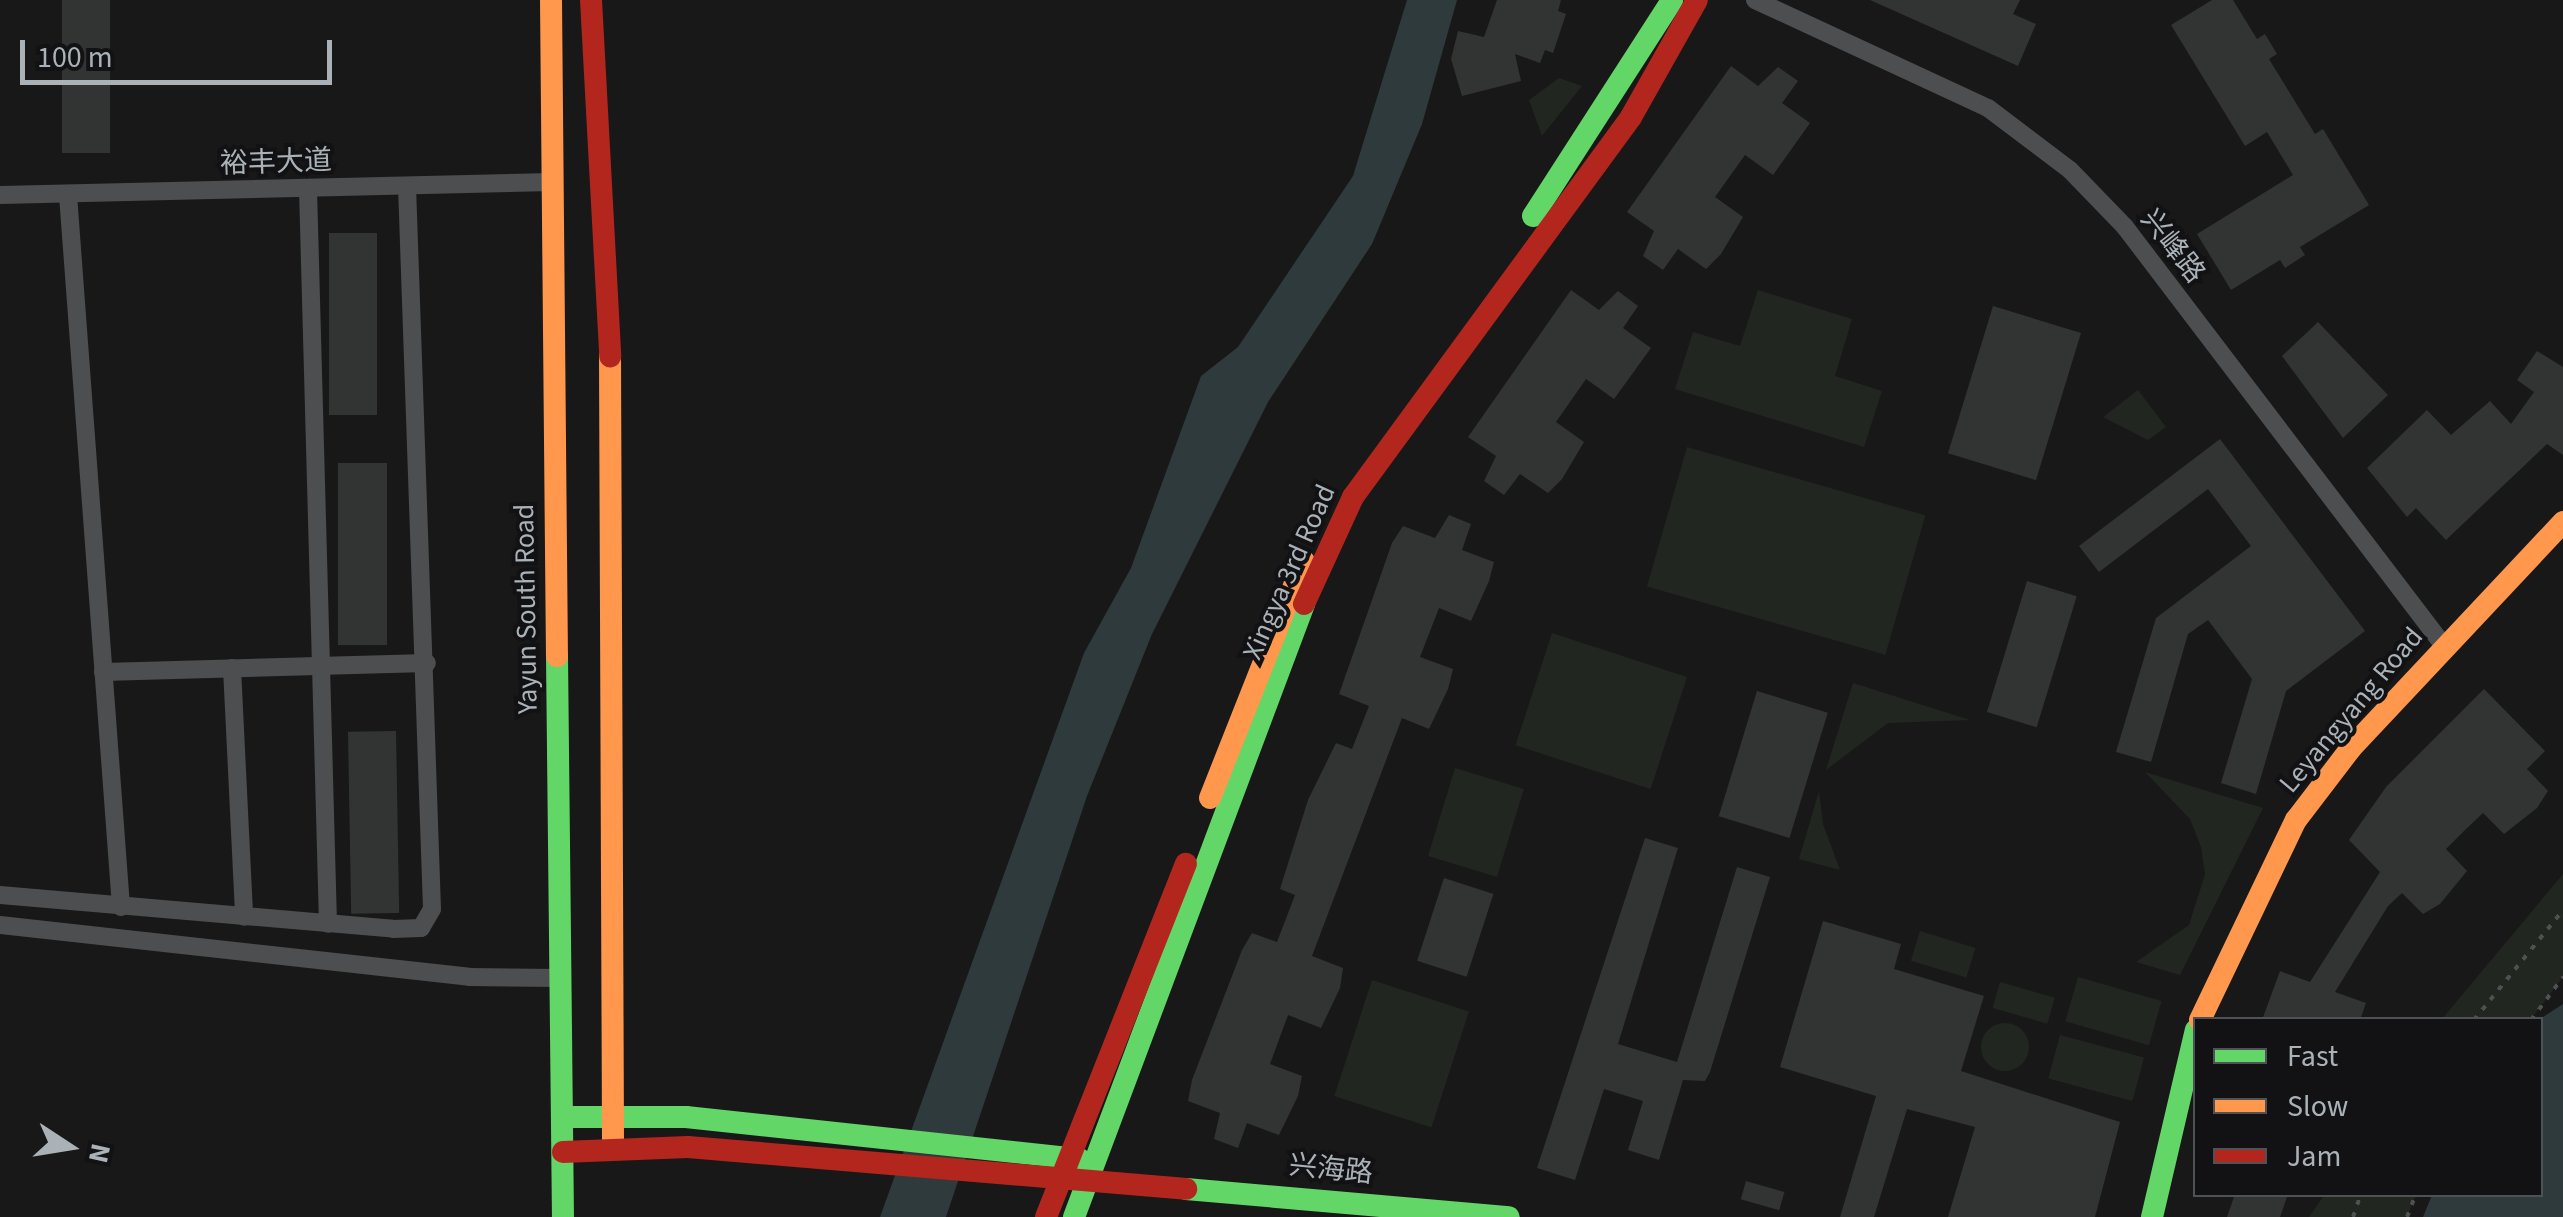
<!DOCTYPE html>
<meta charset="utf-8">
<style>
body{margin:0}
#map{position:relative;width:2563px;height:1217px;overflow:hidden;background:#181818;font-family:"Source Sans 3","Noto Sans SC",sans-serif}
div>[style]{position:absolute}
[style*='--x']{left:calc(var(--x)*1px);top:calc(var(--y)*1px);width:calc(var(--w)*1px);rotate:calc(var(--a)*1deg)}
.green>*{inset:0;background:#212620;transform-origin:0 0}
.round{border-radius:50%}
.water>*{inset:0;background:#2f3a3c}
.building>*{inset:0;background:#323333;transform-origin:0 0}
.path>*{height:4px;margin-top:-2px;transform-origin:0;background:repeating-linear-gradient(90deg,#4e5051 0 5px,transparent 0 13px)}
.street>*{height:18px;margin:-9px;padding:0 9px;transform-origin:9px;border-radius:9px;background:#4c4e50}
.fast>*{height:22px;margin:-11px;padding:0 11px;transform-origin:11px;border-radius:11px;background:#63d668}
.slow>*{height:22px;margin:-11px;padding:0 11px;transform-origin:11px;border-radius:11px;background:#ff974d}
.jam>*{height:22px;margin:-11px;padding:0 11px;transform-origin:11px;border-radius:11px;background:#b3261e}
span{translate:-50% -50%;white-space:nowrap;text-align:center;line-height:1.15;-webkit-text-stroke:8px #121214;paint-order:stroke}
.street-label{font-size:28px;color:#aab2b7}
.legend{position:absolute;left:2193px;top:1017px;width:350px;height:180px;box-sizing:border-box;background:#121214;border:2px solid #4f5255;margin:0;padding:12px 18px;list-style:none;font-size:30px;color:#aab2b7}
.legend li{display:flex;align-items:center;gap:20px;height:50px}
.legend b{width:50px;border:2px solid #4f5255}
.north{position:absolute;left:20px;top:1097px;width:100px;height:100px;-webkit-text-stroke:8px #121214;paint-order:stroke;rotate:102deg;font-size:28px;font-weight:700;line-height:40px;text-align:center;color:#aab2b7}
.north::after{content:'';display:block;margin:auto;width:35px;height:45px;background:#aab2b7;clip-path:polygon(50% 0,100% 100%,50% 72%,0 100%)}
.scale{position:absolute;left:20px;top:40px;width:312px;height:45px;box-sizing:border-box;border:5px solid #aab2b7;border-top:0;padding-left:12px;font-size:30px;line-height:35px;white-space:nowrap;color:#aab2b7;-webkit-text-stroke:8px #121214;paint-order:stroke}
</style>
<div id="map">
<div class="green">
<i style="clip-path:polygon(1559px 78px,1582px 86px,1542px 136px,1529px 100px)"></i>
<i style="clip-path:polygon(1758px 290px,1852px 319px,1835px 376px,1882px 391px,1864px 447px,1675px 389px,1693px 332px,1740px 346px)"></i>
<i style="clip-path:polygon(2138px 390px,2166px 427px,2148px 440px,2103px 417px)"></i>
<i style="left:1687px;top:447px;width:248px;height:145px;rotate:16deg"></i>
<i style="left:1552px;top:633px;width:142px;height:118px;rotate:18deg"></i>
<i style="clip-path:polygon(1853px 683px,1970px 720px,1888px 723px,1826px 770px)"></i>
<i style="left:1455px;top:768px;width:72px;height:92px;rotate:17deg"></i>
<i style="clip-path:polygon(2145px 772px,2263px 808px,2180px 975px,2136px 962px,2189px 925px,2205px 874px,2201px 847px,2190px 819px)"></i>
<i style="clip-path:polygon(1819px 791px,1823px 824px,1840px 870px,1799px 859px)"></i>
<i style="clip-path:polygon(2563px 874px,2563px 977px,2531px 1019px,2442px 1019px)"></i>
<i style="left:1920px;top:931px;width:58px;height:31px;rotate:17deg"></i>
<i style="left:2078px;top:977px;width:87px;height:46px;rotate:16deg"></i>
<i style="left:1372px;top:980px;width:102px;height:122px;rotate:18deg"></i>
<i style="left:2000px;top:982px;width:57px;height:27px;rotate:16deg"></i>
<i class="round" style="left:1981px;top:1023px;width:48px;height:48px"></i>
<i style="left:2060px;top:1035px;width:87px;height:45px;rotate:15deg"></i>
<i style="clip-path:polygon(2325px 1194px,2416px 1194px,2416px 1195px,2407px 1217px,2309px 1217px)"></i>
</div>
<div class="water">
<i style="clip-path:polygon(1407px 0,1457px 0,1422px 124px,1372px 244px,1268px 402px,1152px 634px,1087px 796px,946px 1217px,880px 1217px,1084px 653px,1131px 568px,1201px 376px,1238px 347px,1353px 176px)"></i>
<i style="clip-path:polygon(2563px 1004px,2563px 1217px,2423px 1217px,2432px 1195px,2540px 1194px,2540px 1019px)"></i>
</div>
<div class="building">
<i style="left:62px;top:0;width:48px;height:153px"></i>
<i style="clip-path:polygon(1497px 0,1561px 0,1558px 11px,1566px 14px,1553px 53px,1545px 50px,1540px 63px,1515px 54px,1521px 81px,1462px 96px,1451px 59px,1458px 31px,1484px 37px)"></i>
<i style="clip-path:polygon(1870px 0,2020px 0,2013px 14px,2036px 24px,2018px 66px)"></i>
<i style="clip-path:polygon(2212px 0,2233px 0,2257px 39px,2265px 34px,2277px 54px,2269px 59px,2315px 134px,2323px 129px,2369px 205px,2300px 247px,2305px 255px,2285px 268px,2280px 260px,2231px 290px,2197px 234px,2293px 175px,2267px 132px,2245px 146px,2171px 25px)"></i>
<i style="clip-path:polygon(1731px 66px,1758px 86px,1778px 67px,1798px 81px,1782px 103px,1810px 123px,1773px 175px,1745px 155px,1715px 197px,1743px 217px,1721px 254px,1706px 269px,1678px 249px,1663px 270px,1643px 256px,1654px 231px,1627px 212px)"></i>
<i style="left:329px;top:233px;width:48px;height:182px"></i>
<i style="clip-path:polygon(1571px 290px,1599px 310px,1618px 291px,1638px 306px,1623px 328px,1651px 348px,1614px 399px,1586px 379px,1556px 422px,1584px 442px,1562px 479px,1548px 493px,1520px 474px,1504px 495px,1484px 481px,1496px 456px,1468px 437px)"></i>
<i style="left:1993px;top:306px;width:92px;height:154px;rotate:17deg"></i>
<i style="clip-path:polygon(2318px 322px,2388px 395px,2343px 438px,2282px 356px)"></i>
<i style="clip-path:polygon(2537px 351px,2563px 367px,2563px 455px,2547px 444px,2446px 540px,2416px 508px,2407px 517px,2367px 468px,2427px 410px,2451px 435px,2490px 401px,2511px 424px,2534px 392px,2517px 380px)"></i>
<i style="clip-path:polygon(2220px 439px,2365px 631px,2286px 691px,2256px 794px,2221px 783px,2252px 679px,2208px 620px,2188px 634px,2151px 762px,2116px 752px,2156px 618px,2251px 546px,2208px 489px,2099px 572px,2079px 546px)"></i>
<i style="left:338px;top:463px;width:49px;height:182px"></i>
<i style="clip-path:polygon(1449px 515px,1471px 524px,1462px 550px,1494px 562px,1489px 581px,1471px 621px,1439px 608px,1420px 657px,1453px 669px,1448px 689px,1429px 729px,1402px 718px,1312px 956px,1343px 968px,1340px 988px,1321px 1028px,1288px 1015px,1270px 1064px,1302px 1076px,1298px 1096px,1279px 1135px,1247px 1123px,1238px 1148px,1214px 1139px,1220px 1113px,1188px 1101px,1192px 1080px,1242px 950px,1252px 933px,1277px 942px,1295px 895px,1280px 889px,1308px 800px,1336px 743px,1352px 749px,1369px 706px,1339px 694px,1392px 543px,1403px 526px,1435px 538px)"></i>
<i style="left:2027px;top:581px;width:52px;height:137px;rotate:17deg"></i>
<i style="clip-path:polygon(2484px 689px,2545px 751px,2527px 769px,2548px 791px,2537px 808px,2504px 834px,2483px 813px,2464px 831px,2446px 849px,2467px 871px,2440px 904px,2423px 914px,2402px 893px,2388px 906px,2335px 992px,2366px 1003px,2360px 1020px,2262px 1020px,2280px 971px,2310px 982px,2380px 872px,2349px 840px,2386px 787px)"></i>
<i style="left:1757px;top:691px;width:74px;height:131px;rotate:17deg"></i>
<i style="left:396px;top:731px;width:182px;height:48px;rotate:89deg"></i>
<i style="clip-path:polygon(1645px 838px,1678px 848px,1618px 1044px,1677px 1062px,1737px 867px,1770px 877px,1710px 1072px,1705px 1081px,1683px 1080px,1659px 1160px,1628px 1150px,1643px 1101px,1604px 1089px,1575px 1180px,1537px 1168px)"></i>
<i style="left:1444px;top:878px;width:52px;height:87px;rotate:18deg"></i>
<i style="clip-path:polygon(1823px 921px,1901px 944px,1894px 969px,1984px 996px,1961px 1071px,2120px 1122px,2095px 1217px,1948px 1217px,1975px 1127px,1907px 1109px,1874px 1217px,1840px 1217px,1876px 1096px,1780px 1067px)"></i>
<i style="left:1746px;top:1181px;width:40px;height:19px;rotate:16deg"></i>
<i style="clip-path:polygon(2235px 1194px,2288px 1194px,2280px 1217px,2227px 1217px)"></i>
</div>
<div class="path">
<i style="--x:2474;--y:1020;--w:141;--a:-51"></i>
<i style="--x:2531;--y:1020;--w:54;--a:-53.3"></i>
<i style="--x:2353;--y:1217;--w:24;--a:-71"></i>
<i style="--x:2407;--y:1217;--w:25;--a:-69"></i>
</div>
<div class="street">
<i style="--x:1755;--y:0;--w:257;--a:24.9"></i>
<i style="--x:1988;--y:108;--w:103;--a:37.1"></i>
<i style="--x:2070;--y:170;--w:79;--a:46"></i>
<i style="--x:2125;--y:227;--w:527;--a:52.72"></i>
<i style="--x:308;--y:189;--w:735;--a:88.44"></i>
<i style="--x:0;--y:195;--w:553;--a:-1.35"></i>
<i style="--x:68;--y:195;--w:714;--a:85.74"></i>
<i style="--x:232;--y:668;--w:249;--a:87.2"></i>
<i style="--x:103;--y:672;--w:324;--a:-1.6"></i>
<i style="--x:0;--y:895;--w:394;--a:4.9"></i>
<i style="--x:393;--y:929;--w:28;--a:-2"></i>
<i style="--x:421;--y:928;--w:22;--a:-60"></i>
<i style="--x:432;--y:909;--w:723;--a:-91.98"></i>
<i style="--x:0;--y:925;--w:472;--a:6.3"></i>
<i style="--x:469;--y:977;--w:91;--a:0.6"></i>
</div>
<div class="fast">
<i style="--x:1533;--y:216;--w:257;--a:-57.2"></i>
<i style="--x:557;--y:656;--w:561;--a:89.39"></i>
<i style="--x:562;--y:1117;--w:124;--a:0"></i>
<i style="--x:686;--y:1117;--w:396;--a:6.1"></i>
<i style="--x:1186;--y:1189;--w:324;--a:5"></i>
<i style="--x:1074;--y:1217;--w:655;--a:-69.43"></i>
<i style="--x:2152;--y:1217;--w:192;--a:-76.8"></i>
</div>
<div class="slow">
<i style="--x:551;--y:0;--w:656;--a:89.48"></i>
<i style="--x:610;--y:356;--w:793;--a:89.78"></i>
<i style="--x:1210;--y:798;--w:255;--a:-68.4"></i>
<i style="--x:2200;--y:1020;--w:222;--a:-64.4"></i>
<i style="--x:2296;--y:820;--w:91;--a:-52.6"></i>
<i style="--x:2351;--y:748;--w:310;--a:-46.8"></i>
</div>
<div class="jam">
<i style="--x:591;--y:0;--w:357;--a:86.9"></i>
<i style="--x:1304;--y:604;--w:118;--a:-65.4"></i>
<i style="--x:1353;--y:497;--w:471;--a:-53.8"></i>
<i style="--x:1631;--y:117;--w:134;--a:-60.6"></i>
<i style="--x:563;--y:1152;--w:125;--a:-2.3"></i>
<i style="--x:688;--y:1147;--w:500;--a:4.8"></i>
<i style="--x:1046;--y:1217;--w:380;--a:-68.4"></i>
</div>
<div class="street-label">
<span style="left:276px;top:162px;rotate:-2deg">裕丰大道</span>
<span style="left:2173px;top:246px;rotate:52deg">兴峰路</span>
<span style="left:1289px;top:572px;rotate:-66deg">Xingya 3rd Road</span>
<span style="left:526px;top:609px;rotate:-91deg">Yayun South Road</span>
<span style="left:2351px;top:710px;rotate:-50deg">Leyangyang Road</span>
<span style="left:1331px;top:1169px;rotate:6deg">兴海路</span>
</div>
<ul class="legend">
<li><b style="height:12px;background:#63d668"></b>Fast</li>
<li><b style="height:12px;background:#ff974d"></b>Slow</li>
<li><b style="height:12px;background:#b3261e"></b>Jam</li>
</ul>
<div class="north">N</div>
<div class="scale">100 m</div>
</div>
